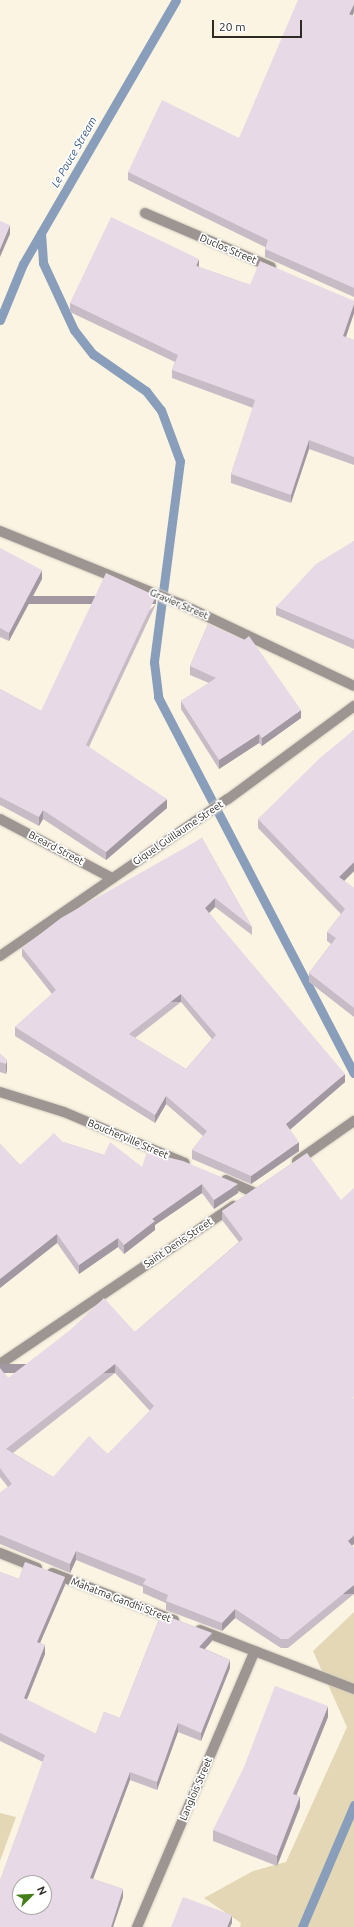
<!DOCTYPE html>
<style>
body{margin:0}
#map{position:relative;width:354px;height:1927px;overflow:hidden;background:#fbf4e3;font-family:Ubuntu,sans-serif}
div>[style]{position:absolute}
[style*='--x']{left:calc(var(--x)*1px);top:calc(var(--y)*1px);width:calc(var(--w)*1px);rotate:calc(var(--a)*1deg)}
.green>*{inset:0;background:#e4d7b5}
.stream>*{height:9px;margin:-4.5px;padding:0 4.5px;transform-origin:4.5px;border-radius:4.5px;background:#889eba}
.roads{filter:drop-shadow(0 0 1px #d6d0c1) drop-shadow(0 0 1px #d6d0c1)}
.minor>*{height:10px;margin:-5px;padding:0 5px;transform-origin:5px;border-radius:5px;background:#9c9591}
.wall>*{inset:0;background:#c7bbc6}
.shaded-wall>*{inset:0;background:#a298a1;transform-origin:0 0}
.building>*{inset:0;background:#e7d9e6}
span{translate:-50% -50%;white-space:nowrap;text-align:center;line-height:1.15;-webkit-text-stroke:3.5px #fff;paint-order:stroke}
.street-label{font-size:10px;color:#2d2b24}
.water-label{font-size:11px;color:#385882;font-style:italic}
.north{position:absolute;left:12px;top:1875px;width:40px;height:40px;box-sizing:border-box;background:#fff;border:1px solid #abaaa7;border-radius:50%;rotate:66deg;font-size:11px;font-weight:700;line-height:16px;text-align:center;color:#2d2b24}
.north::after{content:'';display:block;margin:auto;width:14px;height:18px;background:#447f19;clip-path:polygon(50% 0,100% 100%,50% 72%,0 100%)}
.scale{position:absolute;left:212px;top:20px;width:90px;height:18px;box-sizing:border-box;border:2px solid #2d2b24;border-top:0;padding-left:5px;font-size:12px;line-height:14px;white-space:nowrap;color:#2d2b24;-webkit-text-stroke:3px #fff;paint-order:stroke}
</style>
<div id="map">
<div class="green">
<i style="clip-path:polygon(354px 1612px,354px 1927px,240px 1927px,241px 1923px,204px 1898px,253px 1871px,286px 1862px,347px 1727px,313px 1651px)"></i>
<i style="clip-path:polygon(0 1813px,16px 1817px,0 1861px)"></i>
</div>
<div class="stream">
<i style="--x:41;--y:233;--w:30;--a:86"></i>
<i style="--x:43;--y:263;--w:74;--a:65.2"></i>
<i style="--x:74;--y:330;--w:31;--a:52"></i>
<i style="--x:93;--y:354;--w:65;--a:34.9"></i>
<i style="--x:146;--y:391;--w:24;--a:52"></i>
<i style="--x:161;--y:410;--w:54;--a:69.6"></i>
<i style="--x:180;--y:461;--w:203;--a:97.4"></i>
<i style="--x:154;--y:662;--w:35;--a:83"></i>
<i style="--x:158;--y:697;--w:424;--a:62.5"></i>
<i style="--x:0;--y:320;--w:61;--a:-67.7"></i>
<i style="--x:23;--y:264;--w:305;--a:-59.9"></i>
<i style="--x:302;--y:1927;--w:133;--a:-66.9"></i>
</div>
<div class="roads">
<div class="minor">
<i style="--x:145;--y:213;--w:137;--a:23.2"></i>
<i style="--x:0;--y:531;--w:197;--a:22"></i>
<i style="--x:183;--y:605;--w:189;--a:25.3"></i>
<i style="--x:0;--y:819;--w:127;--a:27.8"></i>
<i style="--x:0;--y:956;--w:277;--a:-34.6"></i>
<i style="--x:228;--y:799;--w:157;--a:-36.4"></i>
<i style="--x:0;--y:1092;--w:67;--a:17.4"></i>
<i style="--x:64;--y:1112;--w:131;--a:22.9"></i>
<i style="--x:297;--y:1161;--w:70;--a:-35.1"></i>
<i style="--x:226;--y:1180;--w:30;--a:24"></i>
<i style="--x:0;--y:1364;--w:282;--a:-34.1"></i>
<i style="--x:0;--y:1553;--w:40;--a:22"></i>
<i style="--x:52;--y:1573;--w:131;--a:21.1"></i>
<i style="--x:200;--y:1630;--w:165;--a:21"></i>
<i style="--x:137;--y:1927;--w:300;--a:-66.9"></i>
</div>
</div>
<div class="wall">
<i style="clip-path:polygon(354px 12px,352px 16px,354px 16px,354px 297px,265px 257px,265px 247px,128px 180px,128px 172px,239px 138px)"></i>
<i style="clip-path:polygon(199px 267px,250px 285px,354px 301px,354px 313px,346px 337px,354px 340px,354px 465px,309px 449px,291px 503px,231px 483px,231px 474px,253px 408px,172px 378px,172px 370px,175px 362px,70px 312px,70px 303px)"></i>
<i style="clip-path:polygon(354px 541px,354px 649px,276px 615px,276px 607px)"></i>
<i style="clip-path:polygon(0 548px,42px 579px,9px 641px,0 637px)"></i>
<i style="clip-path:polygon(156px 604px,89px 747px,167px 808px,106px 860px,43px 819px,39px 826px,0 805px,0 689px,41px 711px)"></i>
<i style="clip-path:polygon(208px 624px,301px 718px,262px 746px,259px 743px,219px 769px,181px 709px,181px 701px,209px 683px,190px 675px,190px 666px)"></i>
<i style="clip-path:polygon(354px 730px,354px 871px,344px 881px,354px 888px,354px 1017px,309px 982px,309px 973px,331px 944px,327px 941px,327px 932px,341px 914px,258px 828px,258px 819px)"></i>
<i style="clip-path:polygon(evenodd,202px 838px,252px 927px,252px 935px,215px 907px,209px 913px,345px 1082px,290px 1130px,299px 1151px,251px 1184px,192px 1159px,192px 1150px,203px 1136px,166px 1104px,155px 1123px,15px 1036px,15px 1027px,52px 994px,22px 956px,22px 948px,202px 838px,181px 1002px,212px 1039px,186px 1069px,135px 1038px,181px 1002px)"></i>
<i style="clip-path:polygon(0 1054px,7px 1060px,7px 1070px,6px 1074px,0 1072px)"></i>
<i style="clip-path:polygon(63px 1142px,142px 1167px,238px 1193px,214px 1209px,202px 1193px,155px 1225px,155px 1230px,124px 1254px,118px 1247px,79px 1274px,57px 1243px,0 1288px,0 1144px,20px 1165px)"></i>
<i style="clip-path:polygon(evenodd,307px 1153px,352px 1546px,354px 1548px,354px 1594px,288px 1648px,281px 1648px,235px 1618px,222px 1631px,166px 1610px,166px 1603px,143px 1593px,143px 1587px,76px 1560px,70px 1573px,0 1544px,0 1493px,8px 1487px,0 1477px,0 1368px,8px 1378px,135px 1332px,239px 1242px,222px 1220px,222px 1211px,307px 1153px,115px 1373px,150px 1411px,108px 1454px,53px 1477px,13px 1453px,115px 1373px)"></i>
<i style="clip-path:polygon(evenodd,25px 1562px,65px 1577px,65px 1585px,40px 1643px,45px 1645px,45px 1654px,27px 1700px,96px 1734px,104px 1712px,120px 1718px,161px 1614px,212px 1633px,212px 1641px,205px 1649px,230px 1660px,230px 1668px,201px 1741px,178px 1732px,157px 1790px,130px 1780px,93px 1879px,123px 1889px,123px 1897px,113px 1927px,0 1927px,0 1881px,43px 1762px,0 1741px,0 1572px,19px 1579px,25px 1562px,20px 1883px,44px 1883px,44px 1907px,20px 1907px,20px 1883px)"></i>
<i style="clip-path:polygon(328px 1717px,296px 1795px,300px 1807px,277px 1866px,213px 1841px,213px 1830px)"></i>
</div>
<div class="shaded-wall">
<i style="clip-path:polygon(354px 4px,354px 12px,349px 23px,349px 14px)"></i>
<i style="clip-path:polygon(10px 225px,10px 234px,0 257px,0 249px)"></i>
<i style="clip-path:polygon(199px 259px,199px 267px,196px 266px)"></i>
<i style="clip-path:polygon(354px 304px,354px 313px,343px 345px,343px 336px)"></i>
<i style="clip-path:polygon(309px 440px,309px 449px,291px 503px,291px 495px)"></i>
<i style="clip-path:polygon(42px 570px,42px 579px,9px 641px,9px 633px)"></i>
<i style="left:156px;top:596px;width:8px;height:165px;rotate:90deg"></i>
<i style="clip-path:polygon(301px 710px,301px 718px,262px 746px,262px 738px)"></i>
<i style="clip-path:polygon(259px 734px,259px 743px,219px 769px,219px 760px)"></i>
<i style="clip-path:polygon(167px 799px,167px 808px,106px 860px,106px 852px)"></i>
<i style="clip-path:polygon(43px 810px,43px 819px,39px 826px,39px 817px)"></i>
<i style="clip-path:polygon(354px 862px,354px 871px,339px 886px,339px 877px)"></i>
<i style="clip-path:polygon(215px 898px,215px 907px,205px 917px,205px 908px)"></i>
<i style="left:181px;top:994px;width:8px;height:66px;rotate:90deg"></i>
<i style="clip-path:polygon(7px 1060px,7px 1070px,6px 1074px,6px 1064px)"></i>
<i style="clip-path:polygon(345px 1074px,345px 1082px,286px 1133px,286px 1124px)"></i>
<i style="clip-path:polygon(166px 1096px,166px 1104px,155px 1123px,155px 1115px)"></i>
<i style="clip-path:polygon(299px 1142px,299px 1151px,251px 1184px,251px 1176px)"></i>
<i style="clip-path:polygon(202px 1184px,202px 1193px,155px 1225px,155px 1230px,124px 1254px,124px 1245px,152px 1219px)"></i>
<i style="clip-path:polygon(238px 1184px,238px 1193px,214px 1209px,214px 1200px)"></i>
<i style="clip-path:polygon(57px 1234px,57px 1243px,0 1288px,0 1279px)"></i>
<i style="clip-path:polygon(118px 1238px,118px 1247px,79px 1274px,79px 1265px)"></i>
<i style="left:115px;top:1364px;width:9px;height:138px;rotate:90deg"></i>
<i style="clip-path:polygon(354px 1535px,354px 1544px,348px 1549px,348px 1541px)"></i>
<i style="clip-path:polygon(76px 1551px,76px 1560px,70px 1573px,70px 1564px)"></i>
<i style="clip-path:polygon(65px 1577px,65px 1585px,37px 1650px,37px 1642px)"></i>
<i style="left:354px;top:1585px;width:9px;height:85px;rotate:90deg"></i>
<i style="clip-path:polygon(235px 1609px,235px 1618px,222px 1631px,222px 1623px)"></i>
<i style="clip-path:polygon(212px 1633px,212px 1641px,199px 1655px,199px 1647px)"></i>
<i style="clip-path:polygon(45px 1645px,45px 1654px,24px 1706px,24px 1698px)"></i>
<i style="clip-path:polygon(230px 1660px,230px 1668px,201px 1741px,201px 1733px)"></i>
<i style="clip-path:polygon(328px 1706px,328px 1717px,293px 1804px,293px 1794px)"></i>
<i style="clip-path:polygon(178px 1723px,178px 1732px,157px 1790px,157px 1782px)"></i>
<i style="clip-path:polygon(130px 1772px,130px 1780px,90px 1887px,90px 1878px)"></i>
<i style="clip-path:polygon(300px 1796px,300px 1807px,277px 1866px,277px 1856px)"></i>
<i style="clip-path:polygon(123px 1889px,123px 1897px,113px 1927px,111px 1927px)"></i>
<i style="clip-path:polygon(232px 1915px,232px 1923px,230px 1927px,227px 1927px)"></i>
</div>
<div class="building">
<i style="clip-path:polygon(298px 0,354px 0,354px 4px,349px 14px,354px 16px,354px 288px,265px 249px,268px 240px,128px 172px,162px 100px,239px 138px)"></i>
<i style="clip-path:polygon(111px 217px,199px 259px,196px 266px,250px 285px,260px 261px,354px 301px,354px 304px,343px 336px,354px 340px,354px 457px,309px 440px,291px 495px,231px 474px,255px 400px,172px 370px,178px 355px,70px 303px)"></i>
<i style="clip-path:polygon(0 221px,10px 225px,0 249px)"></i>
<i style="clip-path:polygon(354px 541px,354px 640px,276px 607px,316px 564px)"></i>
<i style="clip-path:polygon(0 548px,42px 570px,9px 633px,0 628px)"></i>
<i style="clip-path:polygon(106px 573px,156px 596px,86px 745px,167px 799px,106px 852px,43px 810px,39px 817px,0 797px,0 689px,41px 711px)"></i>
<i style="clip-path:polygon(208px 624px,244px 640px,249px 636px,301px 710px,262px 738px,259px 734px,219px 760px,181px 701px,216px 678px,190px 666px)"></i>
<i style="clip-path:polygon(354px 730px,354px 862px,339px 877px,354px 888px,354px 1008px,309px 973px,336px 938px,327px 932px,345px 909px,258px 819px,321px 757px)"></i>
<i style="clip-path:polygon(evenodd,202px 838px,252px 927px,215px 898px,205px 908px,345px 1074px,286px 1124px,299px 1142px,251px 1176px,192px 1150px,207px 1131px,166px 1096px,155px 1115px,15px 1027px,56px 990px,22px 948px,61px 918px,202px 838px,181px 994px,216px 1035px,186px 1069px,129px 1034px,181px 994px)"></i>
<i style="clip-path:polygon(0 1054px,7px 1060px,6px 1064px,0 1062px)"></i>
<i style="clip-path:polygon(54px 1133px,63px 1142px,104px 1155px,110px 1142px,142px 1167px,147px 1152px,183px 1161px,238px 1184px,214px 1200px,202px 1184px,152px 1219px,155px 1221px,124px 1245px,118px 1238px,79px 1265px,57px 1234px,0 1279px,0 1144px,20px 1165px)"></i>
<i style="clip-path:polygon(evenodd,307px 1153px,341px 1200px,354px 1188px,354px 1396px,353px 1398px,354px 1399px,354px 1535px,348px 1541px,354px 1548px,354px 1585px,288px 1639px,281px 1639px,235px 1609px,222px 1623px,166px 1601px,168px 1595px,143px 1584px,146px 1579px,76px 1551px,70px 1564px,0 1535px,0 1493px,12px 1484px,0 1468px,0 1368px,8px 1378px,69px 1331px,104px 1298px,135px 1332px,243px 1239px,222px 1211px,307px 1153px,115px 1364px,154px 1406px,108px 1454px,89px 1436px,53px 1477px,6px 1449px,115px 1364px)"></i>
<i style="clip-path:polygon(evenodd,25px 1562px,65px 1577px,37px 1642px,45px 1645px,24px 1698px,96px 1734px,104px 1712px,120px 1718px,161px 1614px,212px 1633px,199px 1647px,230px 1660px,201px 1733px,178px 1723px,157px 1782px,130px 1772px,90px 1878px,123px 1889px,111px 1927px,0 1927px,0 1881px,45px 1755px,0 1733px,0 1572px,19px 1579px,25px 1562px,20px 1883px,44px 1883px,44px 1907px,20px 1907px,20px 1883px)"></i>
<i style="clip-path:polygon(275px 1686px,328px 1706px,293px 1794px,300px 1796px,277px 1856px,213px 1830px,244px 1767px)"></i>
<i style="clip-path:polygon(183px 1897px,232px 1915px,227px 1927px,171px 1927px)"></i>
</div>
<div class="street-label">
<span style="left:228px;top:249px;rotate:23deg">Duclos Street</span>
<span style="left:179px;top:604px;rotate:23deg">Gravier Street</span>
<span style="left:178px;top:833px;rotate:-34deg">Giquel Guillaume Street</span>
<span style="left:56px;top:848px;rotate:28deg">Breard Street</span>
<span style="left:128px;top:1139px;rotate:23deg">Boucherville Street</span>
<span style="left:178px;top:1243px;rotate:-34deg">Saint Denis Street</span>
<span style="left:121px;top:1600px;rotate:21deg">Mahatma Gandhi Street</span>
<span style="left:196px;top:1789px;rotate:-67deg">Langlois Street</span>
</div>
<div class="water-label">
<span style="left:74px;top:152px;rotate:-60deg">Le Pouce Stream</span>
</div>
<div class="north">N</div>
<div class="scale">20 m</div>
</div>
